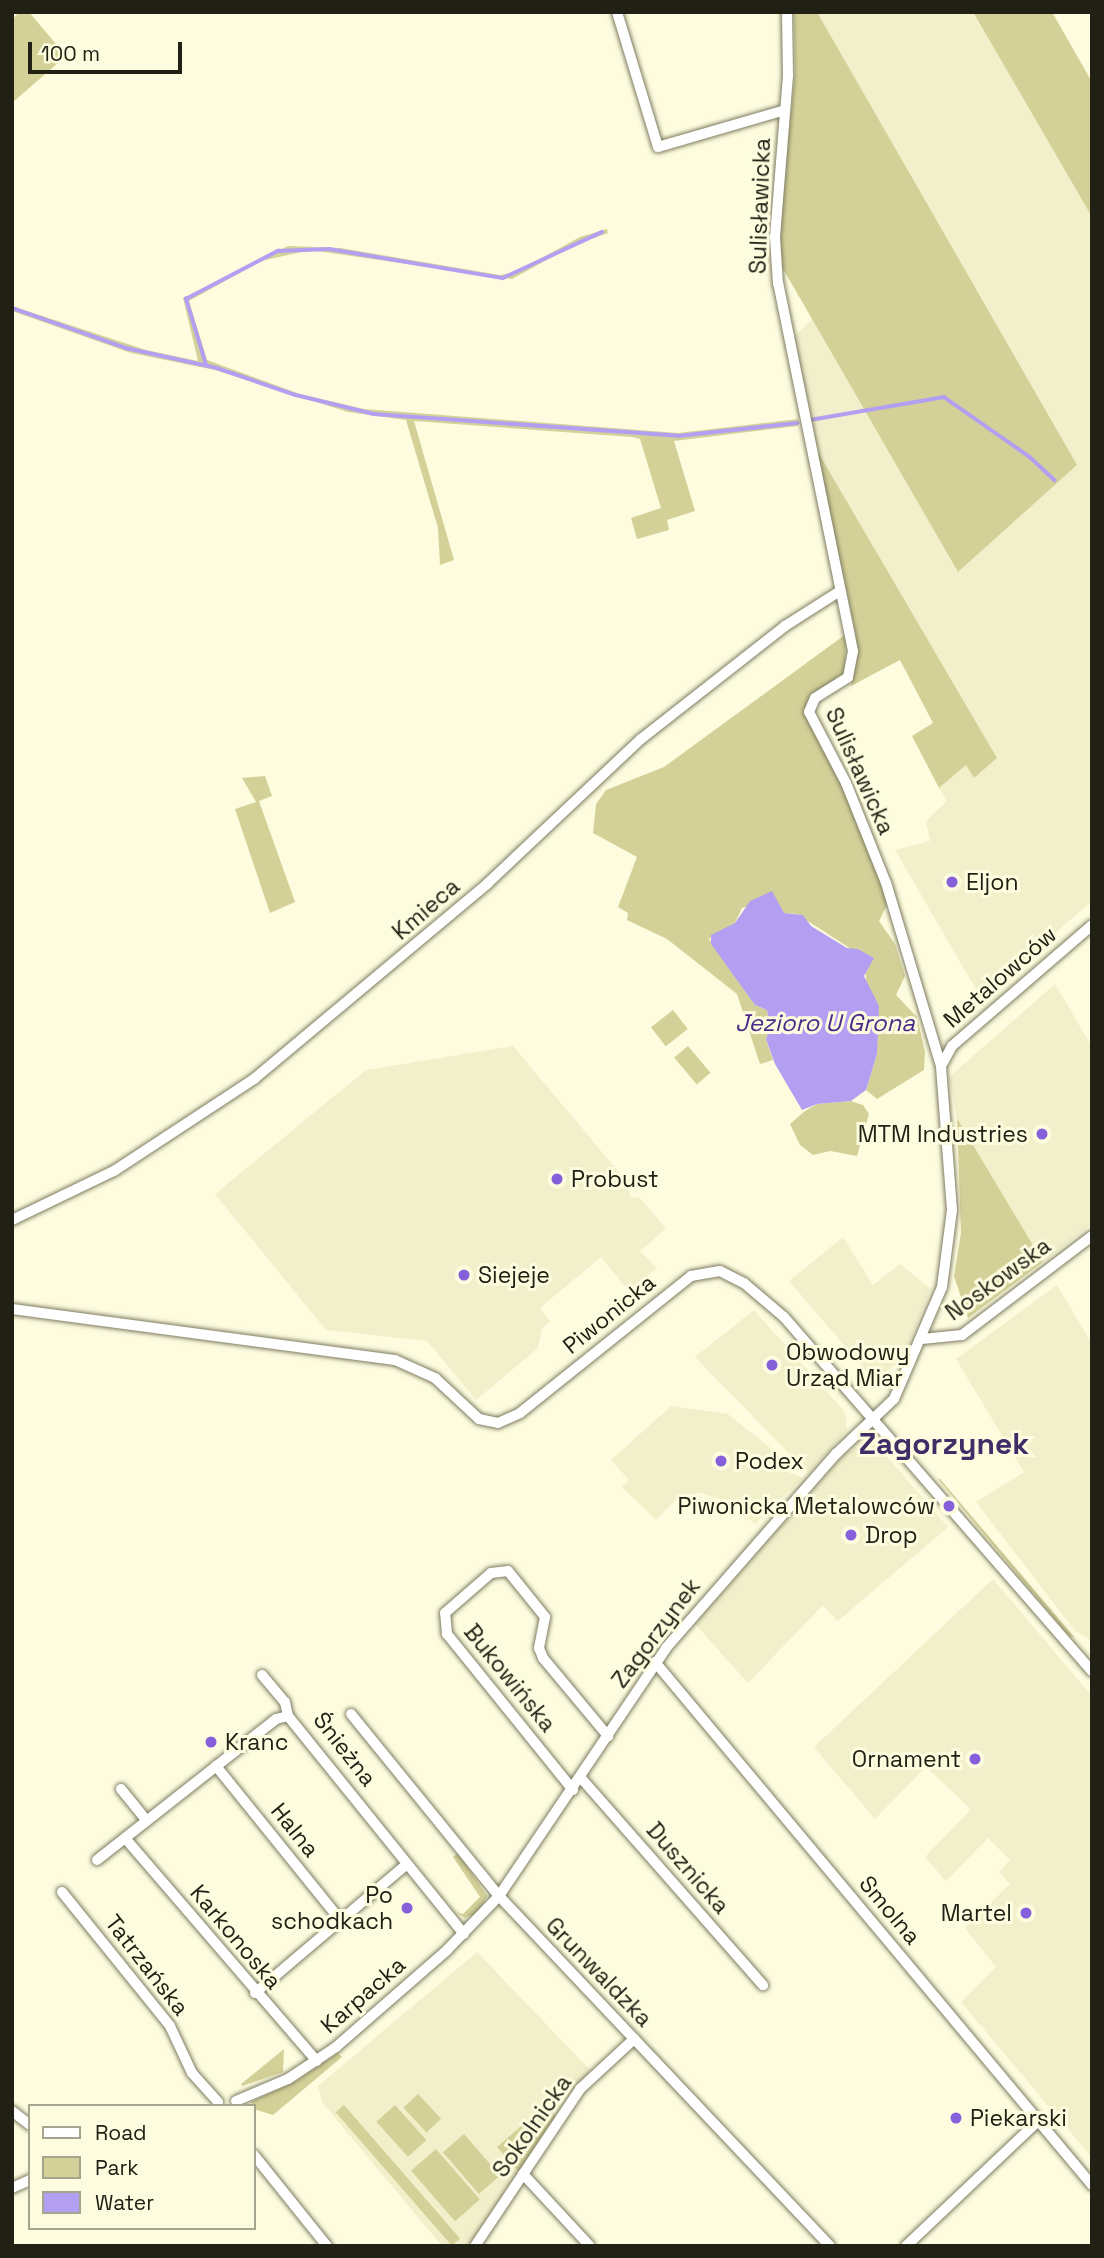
<!DOCTYPE html>
<meta charset="utf-8">
<style>
body{margin:0}
#map{position:relative;width:1104px;height:2258px;overflow:hidden;background:#fdfcde;font-family:"Space Grotesk",sans-serif}
div>[style]{position:absolute}
[style*='--x']{left:calc(var(--x)*1px);top:calc(var(--y)*1px);width:calc(var(--w)*1px);rotate:calc(var(--a)*1deg)}
.built>*{inset:0;background:#f2f0cb}
.green>*{inset:0;background:#d4d198;transform-origin:0 0}
.water>*{inset:0;background:#b39ff1}
.stream>*{height:3.5px;margin:-1.75px;padding:0 1.75px;transform-origin:1.75px;border-radius:1.75px;background:#b39ff1}
.roads{filter:drop-shadow(0 0 2px #7e7c62) drop-shadow(0 0 2px #7e7c62)}
.minor>*{height:10px;margin:-5px;padding:0 5px;transform-origin:5px;border-radius:5px;background:#fff}
.dots>*{width:19px;height:19px;translate:-50% -50%;box-sizing:border-box;border:4px solid #fdfcde;border-radius:50%}
span{translate:-50% -50%;white-space:nowrap;text-align:center;line-height:1.15;-webkit-text-stroke:6px #fdfcde;paint-order:stroke}
.street-label{font-size:23px;color:#202015}
.poi-label{font-size:23px;color:#202015}
.left{translate:0 -50%;text-align:left}
.right{translate:-100% -50%;text-align:right}
.water-label{font-size:24px;color:#4c2b88;font-style:italic}
.district-label{font-size:30px;color:#3f2d68;font-weight:700}
.frame{position:absolute;inset:0;border:14px solid #202015;pointer-events:none}
.legend{position:absolute;left:28px;top:2104px;width:228px;height:126px;box-sizing:border-box;background:#fdfcde;border:2px solid #a5a48e;margin:0;padding:9px 12px;list-style:none;font-size:21px;color:#202015}
.legend li{display:flex;align-items:center;gap:14px;height:35px}
.legend b{width:35px;border:2px solid #a5a48e}
.scale{position:absolute;left:28px;top:42px;width:154px;height:32px;box-sizing:border-box;border:4px solid #202015;border-top:0;padding-left:9px;font-size:21px;line-height:24px;white-space:nowrap;color:#202015;-webkit-text-stroke:5px #fdfcde;paint-order:stroke}
</style>
<div id="map">
<div class="built">
<i style="clip-path:polygon(817px 12px,973px 12px,1092px 217px,1092px 901px,981px 998px,895px 850px,930px 841px,926px 821px,947px 801px,939px 788px,966px 764px,974px 778px,997px 758px,815px 447px,793px 338px,812px 319px,957px 570px,1076px 466px)"></i>
<i style="clip-path:polygon(1055px 984px,1092px 1047px,1092px 1224px,1043px 1262px,957px 1118px,949px 1077px)"></i>
<i style="clip-path:polygon(513px 1046px,628px 1183px,630px 1197px,640px 1198px,666px 1229px,640px 1251px,657px 1268px,629px 1291px,601px 1257px,540px 1308px,550px 1321px,542px 1328px,538px 1348px,476px 1400px,427px 1341px,326px 1330px,215px 1194px,366px 1070px)"></i>
<i style="clip-path:polygon(843px 1237px,873px 1285px,900px 1264px,931px 1289px,903px 1358px,886px 1372px,867px 1372px,789px 1281px)"></i>
<i style="clip-path:polygon(1057px 1285px,1092px 1344px,1092px 1641px,1075px 1631px,976px 1502px,1024px 1472px,956px 1359px)"></i>
<i style="clip-path:polygon(754px 1310px,845px 1412px,847px 1430px,808px 1473px,695px 1357px)"></i>
<i style="clip-path:polygon(671px 1406px,728px 1414px,783px 1458px,788px 1472px,803px 1478px,755px 1524px,731px 1503px,702px 1493px,680px 1495px,656px 1520px,622px 1487px,629px 1480px,611px 1460px)"></i>
<i style="clip-path:polygon(876px 1444px,948px 1527px,838px 1621px,823px 1605px,748px 1683px,695px 1624px,844px 1455px,859px 1446px)"></i>
<i style="clip-path:polygon(993px 1579px,1092px 1696px,1092px 2158px,961px 2002px,996px 1967px,965px 1928px,1010px 1884px,999px 1872px,1010px 1860px,988px 1838px,946px 1881px,925px 1857px,971px 1809px,926px 1767px,875px 1819px,814px 1747px)"></i>
<i style="clip-path:polygon(477px 1952px,591px 2071px,578px 2083px,469px 2246px,442px 2246px,322px 2102px,318px 2086px)"></i>
</div>
<div class="green">
<i style="clip-path:polygon(20px 12px,29px 12px,66px 56px,12px 103px,12px 19px)"></i>
<i style="clip-path:polygon(794px 12px,817px 12px,1077px 465px,958px 572px,782px 267px,780px 222px,795px 74px)"></i>
<i style="clip-path:polygon(973px 12px,1052px 12px,1092px 82px,1092px 217px)"></i>
<i style="clip-path:polygon(607px 229px,608px 233px,574px 245px,512px 279px,310px 250px,261px 261px,189px 301px,207px 360px,300px 394px,364px 409px,678px 433px,798px 419px,798px 426px,674px 441px,695px 511px,667px 520px,669px 530px,637px 539px,631px 518px,661px 508px,640px 439px,632px 437px,414px 421px,454px 560px,440px 565px,438px 528px,406px 420px,348px 412px,215px 370px,131px 353px,12px 311px,12px 306px,146px 350px,198px 361px,183px 298px,288px 246px,340px 248px,500px 275px,516px 272px,580px 237px)"></i>
<i style="clip-path:polygon(815px 447px,997px 758px,974px 778px,966px 765px,939px 788px,912px 736px,933px 723px,900px 660px,851px 686px,856px 635px)"></i>
<i style="clip-path:polygon(846px 634px,845px 674px,810px 697px,804px 711px,848px 798px,879px 877px,887px 905px,879px 921px,895px 944px,905px 976px,896px 995px,917px 1017px,925px 1052px,924px 1070px,877px 1099px,866px 1090px,877px 1054px,878px 1006px,867px 987px,865px 969px,851px 949px,797px 914px,784px 913px,774px 898px,742px 908px,735px 923px,709px 939px,755px 1005px,767px 1010px,770px 1029px,766px 1039px,773px 1060px,760px 1064px,737px 994px,667px 939px,627px 920px,628px 913px,618px 907px,637px 857px,593px 833px,596px 804px,606px 790px,664px 767px)"></i>
<i style="clip-path:polygon(265px 776px,272px 796px,259px 801px,295px 902px,270px 913px,235px 809px,256px 802px,242px 778px)"></i>
<i style="left:673px;top:1010px;width:24px;height:28px;rotate:52deg"></i>
<i style="left:688px;top:1046px;width:35px;height:18px;rotate:50deg"></i>
<i style="clip-path:polygon(851px 1101px,863px 1105px,869px 1114px,857px 1156px,830px 1151px,813px 1155px,800px 1145px,790px 1124px,805px 1111px,817px 1104px)"></i>
<i style="clip-path:polygon(957px 1118px,1043px 1262px,968px 1318px,954px 1276px,961px 1233px)"></i>
<i style="clip-path:polygon(938px 1479px,940px 1479px,1075px 1638px,1068px 1635px)"></i>
<i style="clip-path:polygon(458px 1853px,487px 1896px,478px 1913px,465px 1918px,456px 1912px,463px 1914px,480px 1897px,453px 1857px)"></i>
<i style="clip-path:polygon(284px 2049px,283px 2072px,242px 2086px,241px 2084px)"></i>
<i style="clip-path:polygon(338px 2053px,342px 2057px,273px 2115px,254px 2109px,251px 2102px,296px 2081px)"></i>
<i style="clip-path:polygon(593px 2072px,515px 2177px,518px 2171px,497px 2147px,545px 2105px,556px 2117px,578px 2083px)"></i>
<i style="left:418px;top:2094px;width:34px;height:20px;rotate:47deg"></i>
<i style="left:344px;top:2105px;width:177px;height:11px;rotate:49deg"></i>
<i style="left:395px;top:2105px;width:47px;height:25px;rotate:48deg"></i>
<i style="left:464px;top:2134px;width:55px;height:28px;rotate:49deg"></i>
<i style="left:436px;top:2149px;width:67px;height:33px;rotate:49deg"></i>
</div>
<div class="water">
<i style="clip-path:polygon(772px 891px,784px 913px,803px 915px,811px 926px,847px 948px,858px 949px,874px 958px,864px 976px,879px 1006px,877px 1054px,866px 1090px,851px 1101px,817px 1104px,802px 1110px,775px 1064px,766px 1039px,770px 1028px,767px 1010px,755px 1005px,711px 944px,711px 935px,735px 923px,750px 901px)"></i>
</div>
<div class="stream">
<i style="--x:12;--y:308;--w:121;--a:19.3"></i>
<i style="--x:126;--y:348;--w:93;--a:12.4"></i>
<i style="--x:217;--y:368;--w:83;--a:18.9"></i>
<i style="--x:296;--y:395;--w:80;--a:13.7"></i>
<i style="--x:374;--y:414;--w:305;--a:4.1"></i>
<i style="--x:678;--y:436;--w:120;--a:-6.2"></i>
<i style="--x:206;--y:365;--w:69;--a:-106.9"></i>
<i style="--x:186;--y:299;--w:104;--a:-27.6"></i>
<i style="--x:278;--y:251;--w:51;--a:-2.2"></i>
<i style="--x:329;--y:249;--w:176;--a:9.5"></i>
<i style="--x:503;--y:278;--w:109;--a:-24.9"></i>
<i style="--x:810;--y:420;--w:136;--a:-9.7"></i>
<i style="--x:944;--y:397;--w:105;--a:34.9"></i>
<i style="--x:1030;--y:457;--w:34;--a:43"></i>
</div>
<div class="roads">
<div class="minor">
<i style="--x:617;--y:12;--w:141;--a:73.1"></i>
<i style="--x:658;--y:147;--w:132;--a:-16.2"></i>
<i style="--x:941;--y:1066;--w:23;--a:-61"></i>
<i style="--x:952;--y:1046;--w:185;--a:-40.8"></i>
<i style="--x:12;--y:1220;--w:113;--a:-25.7"></i>
<i style="--x:114;--y:1171;--w:168;--a:-33.3"></i>
<i style="--x:254;--y:1079;--w:305;--a:-39.9"></i>
<i style="--x:488;--y:883;--w:210;--a:-43.3"></i>
<i style="--x:641;--y:739;--w:183;--a:-38.1"></i>
<i style="--x:785;--y:626;--w:65;--a:-32.5"></i>
<i style="--x:12;--y:1309;--w:386;--a:7.6"></i>
<i style="--x:395;--y:1360;--w:44;--a:24.2"></i>
<i style="--x:435;--y:1378;--w:60;--a:43"></i>
<i style="--x:479;--y:1419;--w:19;--a:12"></i>
<i style="--x:498;--y:1423;--w:24;--a:-24"></i>
<i style="--x:520;--y:1413;--w:219;--a:-38.7"></i>
<i style="--x:691;--y:1276;--w:29;--a:-10"></i>
<i style="--x:720;--y:1271;--w:27;--a:27"></i>
<i style="--x:744;--y:1283;--w:52;--a:40.4"></i>
<i style="--x:784;--y:1317;--w:469;--a:49"></i>
<i style="--x:922;--y:1339;--w:40;--a:-5.7"></i>
<i style="--x:962;--y:1335;--w:163;--a:-37.3"></i>
<i style="--x:655;--y:1662;--w:682;--a:50.12"></i>
<i style="--x:262;--y:1675;--w:35;--a:50"></i>
<i style="--x:285;--y:1702;--w:14;--a:78"></i>
<i style="--x:351;--y:1714;--w:235;--a:50.9"></i>
<i style="--x:499;--y:1896;--w:482;--a:46.6"></i>
<i style="--x:216;--y:1766;--w:199;--a:51.1"></i>
<i style="--x:581;--y:1778;--w:276;--a:48.7"></i>
<i style="--x:121;--y:1789;--w:41;--a:50.9"></i>
<i style="--x:573;--y:1790;--w:201;--a:-128.9"></i>
<i style="--x:447;--y:1634;--w:21;--a:-95"></i>
<i style="--x:445;--y:1613;--w:61;--a:-41"></i>
<i style="--x:491;--y:1573;--w:17;--a:-7"></i>
<i style="--x:508;--y:1571;--w:59;--a:51.2"></i>
<i style="--x:545;--y:1617;--w:32;--a:101"></i>
<i style="--x:539;--y:1648;--w:11;--a:68"></i>
<i style="--x:543;--y:1658;--w:102;--a:50.2"></i>
<i style="--x:125;--y:1838;--w:294;--a:49.3"></i>
<i style="--x:97;--y:1860;--w:228;--a:-38.2"></i>
<i style="--x:276;--y:1719;--w:12;--a:-14"></i>
<i style="--x:288;--y:1716;--w:280;--a:51.1"></i>
<i style="--x:62;--y:1892;--w:172;--a:51.1"></i>
<i style="--x:170;--y:2026;--w:52;--a:64.9"></i>
<i style="--x:192;--y:2073;--w:39;--a:48"></i>
<i style="--x:255;--y:1993;--w:198;--a:-40.3"></i>
<i style="--x:236;--y:2101;--w:56;--a:-22.9"></i>
<i style="--x:288;--y:2079;--w:58;--a:-33.7"></i>
<i style="--x:336;--y:2047;--w:147;--a:-41.1"></i>
<i style="--x:447;--y:1950;--w:75;--a:-46.1"></i>
<i style="--x:499;--y:1896;--w:299;--a:-56"></i>
<i style="--x:666;--y:1648;--w:258;--a:-48.8"></i>
<i style="--x:836;--y:1454;--w:80;--a:-43.5"></i>
<i style="--x:894;--y:1399;--w:122;--a:-66.8"></i>
<i style="--x:942;--y:1287;--w:78;--a:-82.6"></i>
<i style="--x:952;--y:1210;--w:144;--a:-94.4"></i>
<i style="--x:941;--y:1066;--w:191;--a:-106.7"></i>
<i style="--x:886;--y:883;--w:108;--a:-111.8"></i>
<i style="--x:846;--y:783;--w:80;--a:-117.5"></i>
<i style="--x:809;--y:712;--w:15;--a:-67"></i>
<i style="--x:815;--y:698;--w:39;--a:-32"></i>
<i style="--x:848;--y:677;--w:26;--a:-79"></i>
<i style="--x:853;--y:651;--w:375;--a:-101.5"></i>
<i style="--x:778;--y:284;--w:47;--a:-93.7"></i>
<i style="--x:775;--y:237;--w:162;--a:-85.4"></i>
<i style="--x:788;--y:76;--w:64;--a:-90.9"></i>
<i style="--x:12;--y:2111;--w:23;--a:38"></i>
<i style="--x:254;--y:2155;--w:117;--a:51.3"></i>
<i style="--x:523;--y:2174;--w:98;--a:47.1"></i>
<i style="--x:12;--y:2188;--w:20;--a:-24"></i>
<i style="--x:475;--y:2246;--w:189;--a:-56.2"></i>
<i style="--x:580;--y:2089;--w:74;--a:-42.8"></i>
<i style="--x:906;--y:2246;--w:182;--a:-43.4"></i>
</div>
</div>
<div class="dots">
<i style="left:952px;top:882px;background:#865fda"></i>
<i style="left:1042px;top:1134px;background:#865fda"></i>
<i style="left:557px;top:1179px;background:#865fda"></i>
<i style="left:464px;top:1275px;background:#865fda"></i>
<i style="left:772px;top:1365px;background:#865fda"></i>
<i style="left:721px;top:1461px;background:#865fda"></i>
<i style="left:949px;top:1506px;background:#865fda"></i>
<i style="left:851px;top:1535px;background:#865fda"></i>
<i style="left:211px;top:1742px;background:#865fda"></i>
<i style="left:975px;top:1759px;background:#865fda"></i>
<i style="left:407px;top:1908px;background:#865fda"></i>
<i style="left:1026px;top:1913px;background:#865fda"></i>
<i style="left:956px;top:2118px;background:#865fda"></i>
</div>
<div class="street-label">
<span style="left:760px;top:206px;rotate:-88deg">Sulisławicka</span>
<span style="left:860px;top:771px;rotate:66deg">Sulisławicka</span>
<span style="left:426px;top:909px;rotate:-41deg">Kmieca</span>
<span style="left:1000px;top:977px;rotate:-41deg">Metalowców</span>
<span style="left:998px;top:1279px;rotate:-36deg">Noskowska</span>
<span style="left:609px;top:1314px;rotate:-39deg">Piwonicka</span>
<span style="left:656px;top:1633px;rotate:-53deg">Zagorzynek</span>
<span style="left:510px;top:1678px;rotate:51deg">Bukowińska</span>
<span style="left:345px;top:1749px;rotate:52deg">Śnieżna</span>
<span style="left:295px;top:1830px;rotate:51deg">Halna</span>
<span style="left:688px;top:1868px;rotate:49deg">Dusznicka</span>
<span style="left:890px;top:1910px;rotate:50deg">Smolna</span>
<span style="left:236px;top:1937px;rotate:50deg">Karkonoska</span>
<span style="left:147px;top:1965px;rotate:52deg">Tatrzańska</span>
<span style="left:599px;top:1972px;rotate:46deg">Grunwaldzka</span>
<span style="left:363px;top:1995px;rotate:-41deg">Karpacka</span>
<span style="left:532px;top:2126px;rotate:-55deg">Sokolnicka</span>
</div>
<div class="poi-label">
<span class="left" style="left:966px;top:882px">Eljon</span>
<span class="right" style="left:1028px;top:1134px">MTM Industries</span>
<span class="left" style="left:571px;top:1179px">Probust</span>
<span class="left" style="left:478px;top:1275px">Siejeje</span>
<span class="left" style="left:786px;top:1365px">Obwodowy<br>Urząd Miar</span>
<span class="left" style="left:735px;top:1461px">Podex</span>
<span class="right" style="left:935px;top:1506px">Piwonicka Metalowców</span>
<span class="left" style="left:865px;top:1535px">Drop</span>
<span class="left" style="left:225px;top:1742px">Kranc</span>
<span class="right" style="left:961px;top:1759px">Ornament</span>
<span class="right" style="left:393px;top:1908px">Po<br>schodkach</span>
<span class="right" style="left:1012px;top:1913px">Martel</span>
<span class="left" style="left:970px;top:2118px">Piekarski</span>
</div>
<div class="water-label">
<span style="left:825px;top:1023px">Jezioro U Grona</span>
</div>
<div class="district-label">
<span style="left:944px;top:1444px">Zagorzynek</span>
</div>
<div class="frame"></div>
<ul class="legend">
<li><b style="height:9px;background:#fff"></b>Road</li>
<li><b style="height:19px;background:#d4d198"></b>Park</li>
<li><b style="height:19px;background:#b39ff1"></b>Water</li>
</ul>
<div class="scale">100 m</div>
</div>
